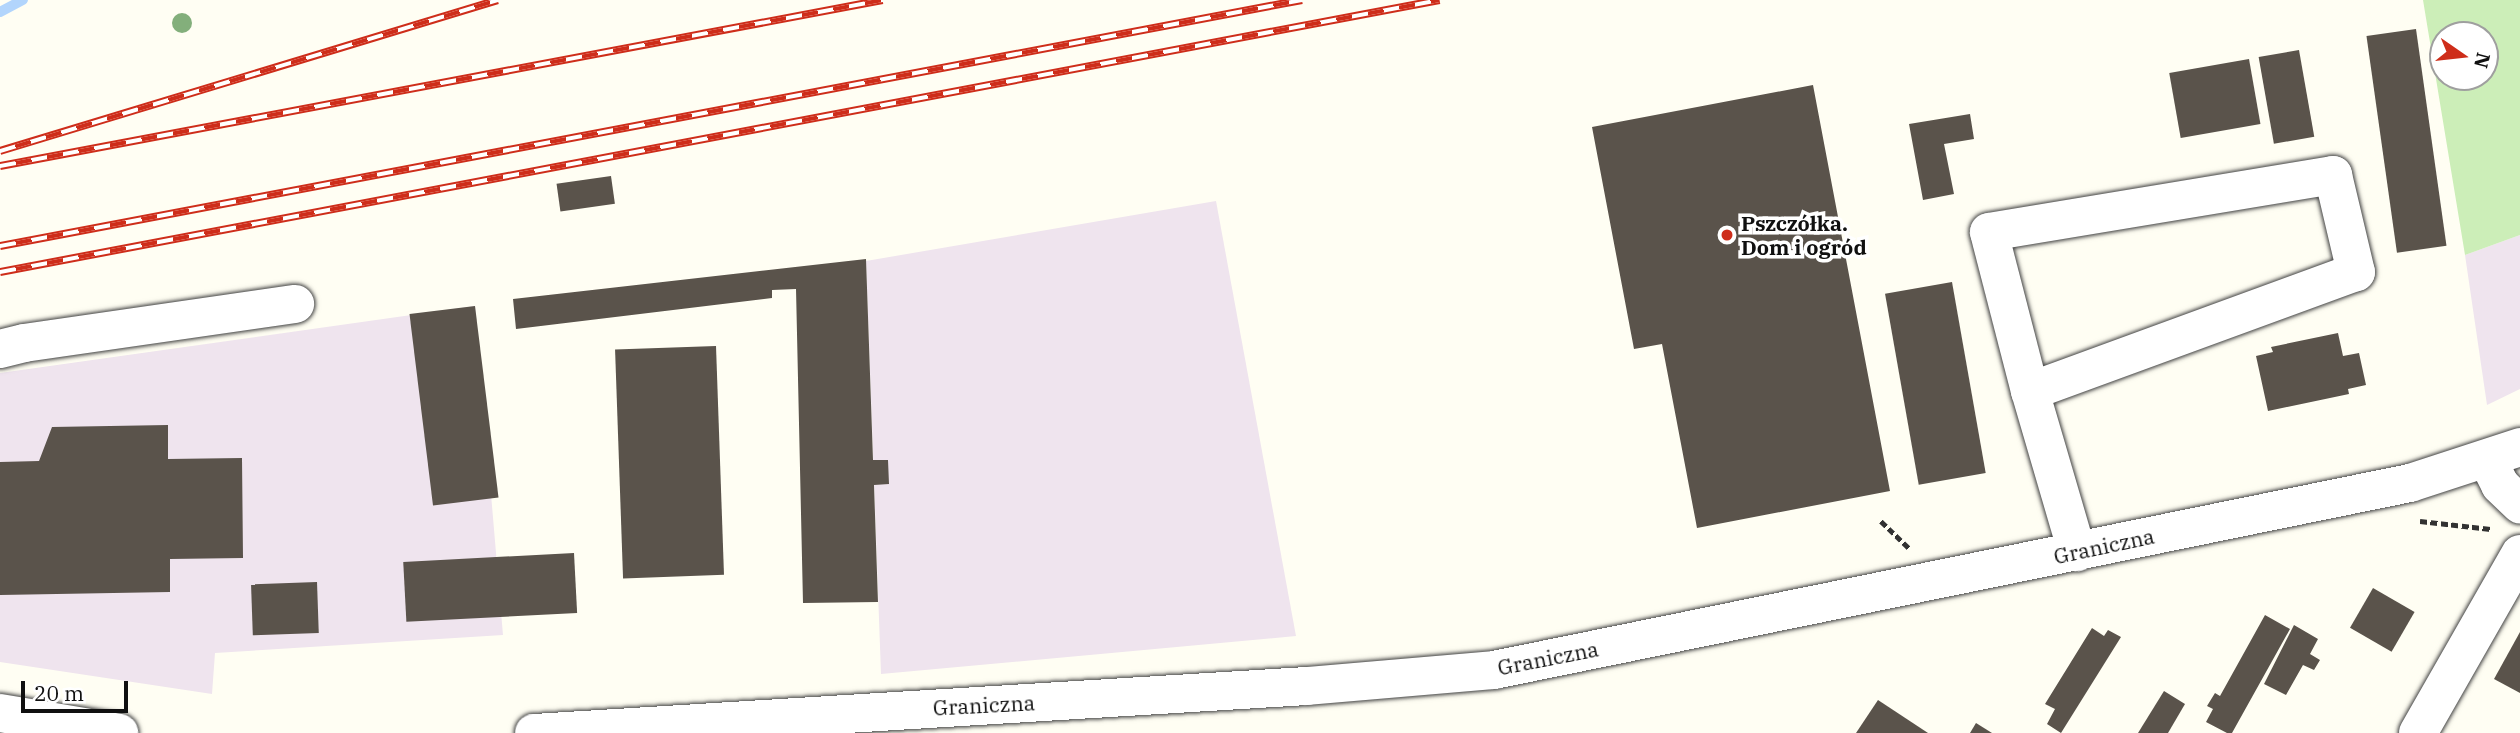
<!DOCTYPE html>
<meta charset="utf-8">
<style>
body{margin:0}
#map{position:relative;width:2520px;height:733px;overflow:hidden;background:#fffef3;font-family:"IBM Plex Serif",serif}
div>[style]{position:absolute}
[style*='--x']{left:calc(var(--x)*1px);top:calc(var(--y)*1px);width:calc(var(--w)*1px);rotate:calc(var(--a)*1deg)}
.industrial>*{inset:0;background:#efe4ee}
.green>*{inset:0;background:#cceeb8}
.stream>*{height:10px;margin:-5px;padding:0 5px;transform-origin:5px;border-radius:5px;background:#b2d5fc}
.building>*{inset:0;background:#5a534b;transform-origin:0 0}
.path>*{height:4.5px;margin-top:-2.25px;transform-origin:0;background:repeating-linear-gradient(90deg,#323232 0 7px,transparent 0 10.5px)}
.roads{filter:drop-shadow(0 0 2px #434343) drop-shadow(0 0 2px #434343)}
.minor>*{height:38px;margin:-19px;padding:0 19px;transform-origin:19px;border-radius:19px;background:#fff}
.rail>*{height:8px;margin-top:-4px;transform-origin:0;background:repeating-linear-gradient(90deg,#fff 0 16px,#ce2d1a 0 32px);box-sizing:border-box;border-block:2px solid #ce2d1a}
.trees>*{width:20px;height:20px;margin:-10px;border-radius:50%;background:#83af7b}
.dots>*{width:19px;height:19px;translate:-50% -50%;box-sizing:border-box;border:4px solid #fff;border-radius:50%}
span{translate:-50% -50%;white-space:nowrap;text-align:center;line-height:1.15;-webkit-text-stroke:7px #fff;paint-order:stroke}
.poi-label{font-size:21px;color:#101010;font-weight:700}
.left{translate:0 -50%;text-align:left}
.street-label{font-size:21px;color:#101010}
.north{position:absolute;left:2429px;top:21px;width:70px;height:70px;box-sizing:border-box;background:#fff;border:2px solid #9f9f9f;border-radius:50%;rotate:104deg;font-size:19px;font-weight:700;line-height:28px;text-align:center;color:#101010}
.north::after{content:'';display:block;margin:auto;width:24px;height:32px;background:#ce2d1a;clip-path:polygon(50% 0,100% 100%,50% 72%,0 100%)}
.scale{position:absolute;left:21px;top:681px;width:107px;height:32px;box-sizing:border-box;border:4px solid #101010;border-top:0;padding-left:9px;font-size:21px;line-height:24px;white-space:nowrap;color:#101010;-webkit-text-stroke:5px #fff;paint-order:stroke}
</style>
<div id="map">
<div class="industrial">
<i style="clip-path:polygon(1216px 201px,1296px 636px,881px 674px,866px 261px)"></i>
<i style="clip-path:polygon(2520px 235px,2520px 389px,2487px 405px,2465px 255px)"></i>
<i style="clip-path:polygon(475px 306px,503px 635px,215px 653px,212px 694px,0 662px,0 373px)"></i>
</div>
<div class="green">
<i style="clip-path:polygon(evenodd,2423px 0,2520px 0,2520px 235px,2465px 255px,2423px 0,2443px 35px,2485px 35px,2485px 77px,2443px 77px,2443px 35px)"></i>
</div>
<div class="stream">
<i style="--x:0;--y:12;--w:26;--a:-28"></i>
</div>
<div class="building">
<i style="left:2416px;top:29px;width:219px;height:50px;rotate:82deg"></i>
<i style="left:2299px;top:50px;width:88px;height:41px;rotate:80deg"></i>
<i style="left:2249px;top:59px;width:66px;height:81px;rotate:80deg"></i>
<i style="clip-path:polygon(1813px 85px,1890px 491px,1697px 528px,1662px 344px,1634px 349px,1592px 127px)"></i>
<i style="clip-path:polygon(1970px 114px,1974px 139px,1944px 144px,1954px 194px,1923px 200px,1909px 124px)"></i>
<i style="left:611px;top:176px;width:28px;height:55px;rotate:82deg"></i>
<i style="clip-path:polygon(866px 259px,873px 460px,888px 460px,889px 484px,874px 485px,878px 602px,803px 603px,796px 289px,772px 290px,772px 298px,516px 329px,513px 299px)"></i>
<i style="left:1952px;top:282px;width:194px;height:68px;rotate:80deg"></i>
<i style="left:475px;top:306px;width:193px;height:66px;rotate:83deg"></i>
<i style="clip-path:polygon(2338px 333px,2343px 356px,2359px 353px,2366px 385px,2348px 389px,2349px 394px,2268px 411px,2256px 356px,2273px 352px,2271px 347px)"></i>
<i style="left:716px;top:346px;width:229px;height:101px;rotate:88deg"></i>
<i style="clip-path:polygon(168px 425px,168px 459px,242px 458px,243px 558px,170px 559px,170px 592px,0 595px,0 462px,39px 461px,52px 427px)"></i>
<i style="left:574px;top:553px;width:60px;height:171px;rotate:87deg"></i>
<i style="left:317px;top:582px;width:51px;height:66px;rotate:88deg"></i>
<i style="left:2373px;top:588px;width:48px;height:46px;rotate:30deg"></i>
<i style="clip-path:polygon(2265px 615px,2290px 629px,2232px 733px,2227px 733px,2206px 722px,2213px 709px,2207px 706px,2215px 693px,2220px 696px)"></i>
<i style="clip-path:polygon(2294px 625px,2318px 639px,2310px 654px,2320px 660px,2314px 670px,2303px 665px,2286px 695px,2264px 684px)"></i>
<i style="clip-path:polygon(2092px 628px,2104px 636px,2108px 630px,2121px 637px,2061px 733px,2047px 724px,2055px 709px,2045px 704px)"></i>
<i style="clip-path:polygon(2520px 632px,2520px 693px,2494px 679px)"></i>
<i style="clip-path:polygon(2164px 691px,2185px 704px,2168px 733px,2138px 733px)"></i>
<i style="clip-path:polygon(1878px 700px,1928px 733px,1856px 733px)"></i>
<i style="clip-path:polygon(1976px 723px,1992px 733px,1970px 733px)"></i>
</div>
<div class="path">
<i style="--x:1881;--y:521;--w:39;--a:44"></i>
<i style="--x:2420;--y:521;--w:71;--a:6.4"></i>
</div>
<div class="roads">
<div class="minor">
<i style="--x:0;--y:349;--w:25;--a:-14"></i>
<i style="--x:24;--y:343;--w:274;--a:-8.2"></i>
<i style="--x:2030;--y:391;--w:164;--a:-104.5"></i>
<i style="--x:1989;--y:232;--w:349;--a:-9.4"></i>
<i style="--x:2333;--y:175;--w:100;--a:76.7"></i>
<i style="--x:2356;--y:272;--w:347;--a:159.9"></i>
<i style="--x:2030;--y:391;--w:168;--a:73.7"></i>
<i style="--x:2487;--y:459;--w:29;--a:63"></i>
<i style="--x:2500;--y:485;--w:28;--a:44"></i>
<i style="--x:0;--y:713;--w:121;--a:9.5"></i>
<i style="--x:534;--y:733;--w:774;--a:-3.48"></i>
<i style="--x:1307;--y:686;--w:188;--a:-4.9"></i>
<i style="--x:1494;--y:670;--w:935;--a:-11.54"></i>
<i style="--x:2410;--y:483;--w:116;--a:-18.1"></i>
<i style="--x:2418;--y:733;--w:206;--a:-60.3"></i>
</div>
</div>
<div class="rail">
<i style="--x:0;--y:151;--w:520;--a:-16.87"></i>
<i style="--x:0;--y:166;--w:898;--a:-10.65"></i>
<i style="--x:0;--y:246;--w:1325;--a:-10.7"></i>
<i style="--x:0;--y:272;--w:1465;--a:-10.7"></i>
</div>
<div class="trees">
<i style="left:182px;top:23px"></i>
</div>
<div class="dots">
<i style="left:1727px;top:235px;background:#ce2d1a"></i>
</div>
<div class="poi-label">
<span class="left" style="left:1741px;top:235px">Pszczółka.<br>Dom i ogród</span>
</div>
<div class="street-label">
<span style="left:2104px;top:546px;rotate:-12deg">Graniczna</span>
<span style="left:1548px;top:658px;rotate:-11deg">Graniczna</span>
<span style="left:984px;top:705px;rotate:-3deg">Graniczna</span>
</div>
<div class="north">N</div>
<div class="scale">20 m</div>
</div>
